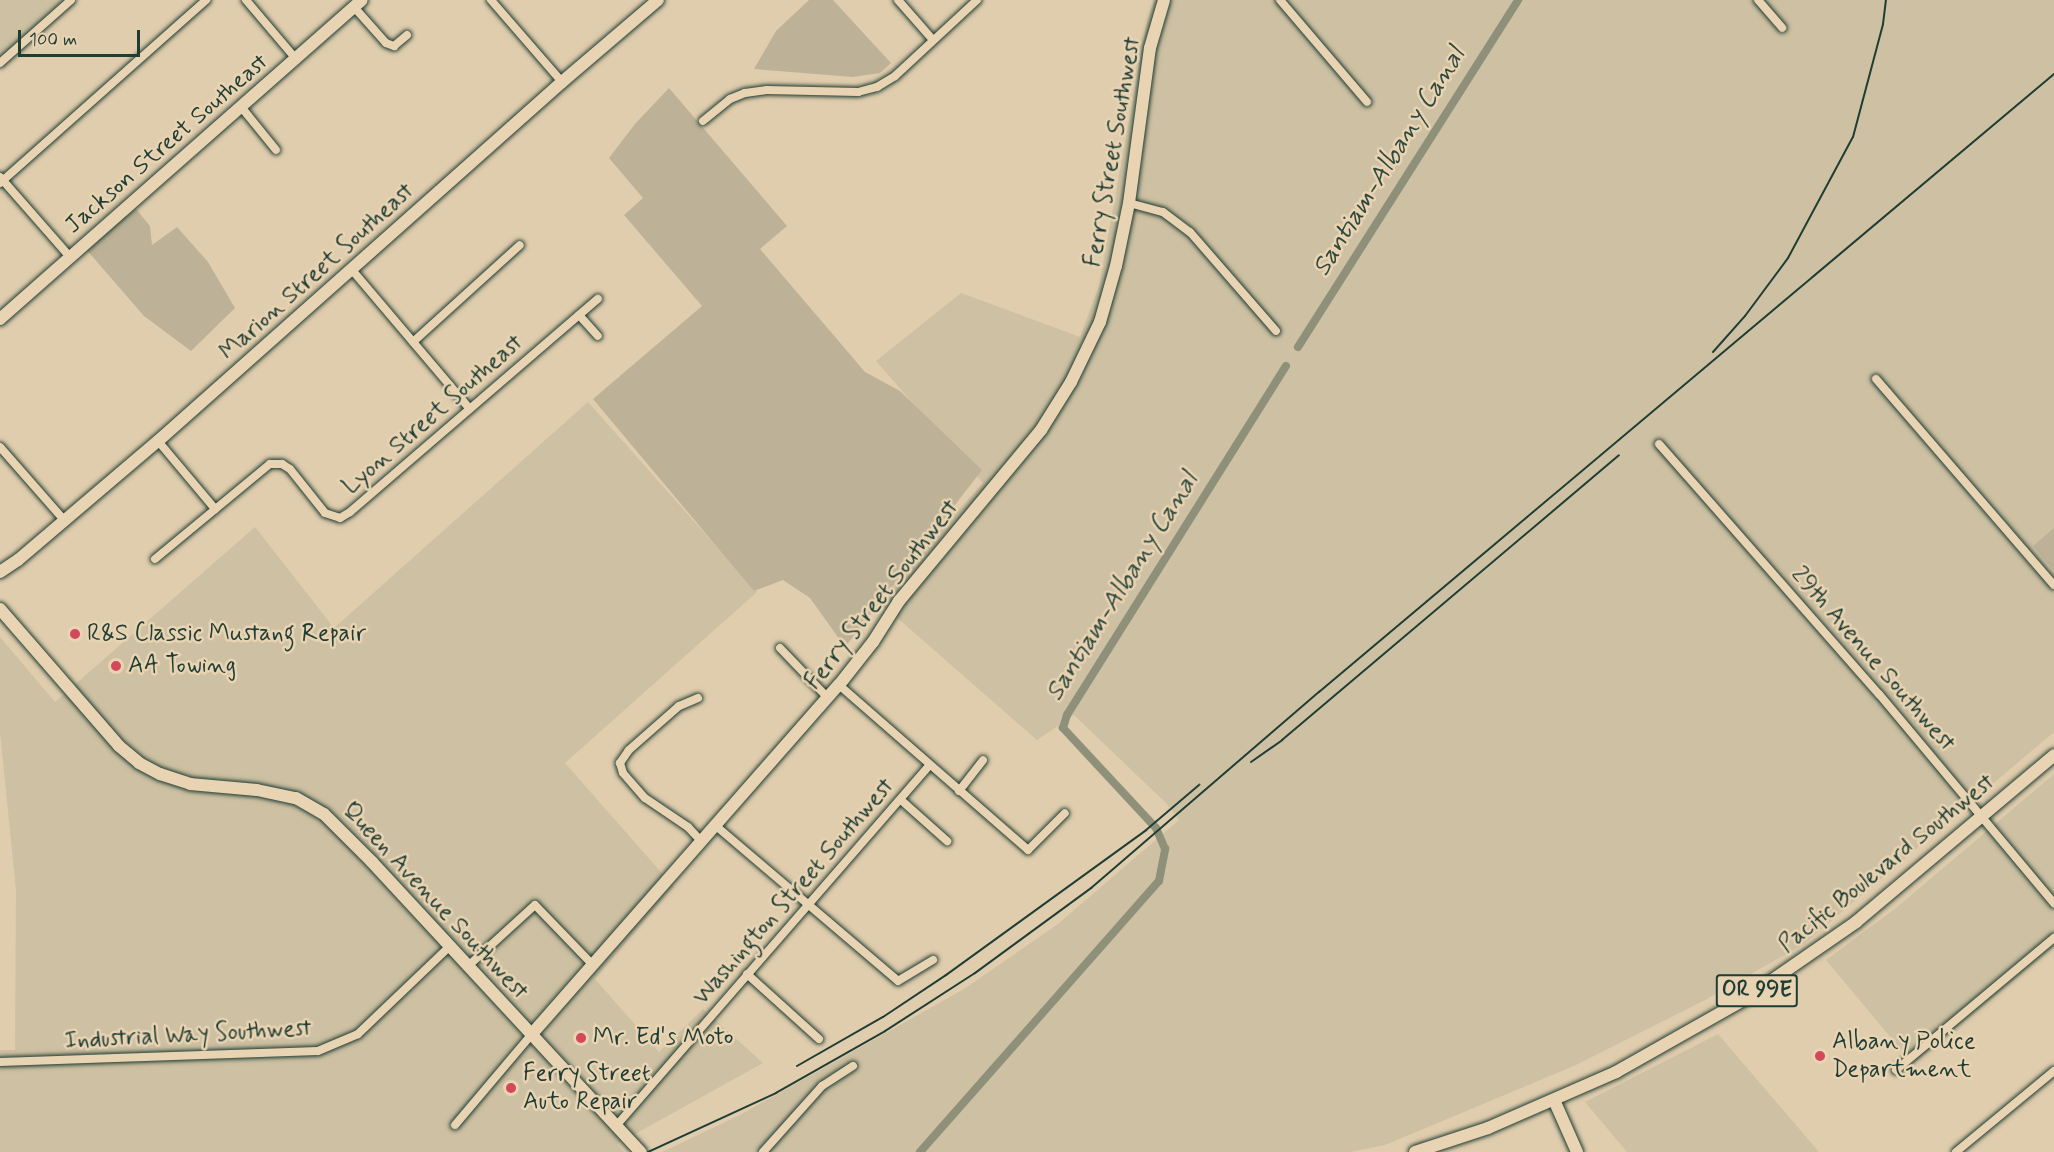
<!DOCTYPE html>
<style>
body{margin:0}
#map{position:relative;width:2054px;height:1152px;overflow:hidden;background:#e0cdad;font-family:Mynerve,sans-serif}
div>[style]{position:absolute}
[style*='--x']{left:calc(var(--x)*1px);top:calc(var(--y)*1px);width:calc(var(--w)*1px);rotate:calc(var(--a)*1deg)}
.built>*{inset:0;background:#cec0a2}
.green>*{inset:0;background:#bdb297}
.canal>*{height:8px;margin:-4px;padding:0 4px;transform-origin:4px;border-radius:4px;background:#8e907a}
.roads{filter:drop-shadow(0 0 2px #1f3d34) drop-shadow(0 0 2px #1f3d34)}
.street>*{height:8px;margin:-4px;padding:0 4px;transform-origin:4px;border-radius:4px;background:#e8d3b2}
.secondary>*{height:12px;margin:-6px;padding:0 6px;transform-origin:6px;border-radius:6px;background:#e8d3b2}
.primary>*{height:12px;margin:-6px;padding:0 6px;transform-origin:6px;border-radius:6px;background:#e8d3b2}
.rail>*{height:2px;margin:-1px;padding:0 1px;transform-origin:1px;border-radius:1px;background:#1f3d34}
.dots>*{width:16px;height:16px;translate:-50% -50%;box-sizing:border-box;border:3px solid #e8d3b2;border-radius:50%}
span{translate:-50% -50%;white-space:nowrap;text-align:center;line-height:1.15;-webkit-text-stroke:5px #e8d3b2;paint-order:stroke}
.shield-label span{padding:2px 4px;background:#e8d3b2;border:2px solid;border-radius:4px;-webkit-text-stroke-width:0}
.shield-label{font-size:22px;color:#1f3d34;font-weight:700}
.street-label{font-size:24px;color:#1f3d34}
.poi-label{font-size:24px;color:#1f3d34}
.left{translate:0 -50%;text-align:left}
.water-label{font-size:26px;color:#30493e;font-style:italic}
.scale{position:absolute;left:18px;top:30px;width:122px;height:27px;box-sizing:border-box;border:3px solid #1f3d34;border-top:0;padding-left:8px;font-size:18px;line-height:21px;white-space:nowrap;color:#1f3d34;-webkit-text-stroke:4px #e8d3b2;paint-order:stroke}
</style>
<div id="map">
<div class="built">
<i style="clip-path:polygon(0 0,71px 0,0 63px)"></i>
<i style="clip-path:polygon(1154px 0,2054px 0,2054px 732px,1804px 944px,1705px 1000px,1576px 1065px,1385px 1145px,1350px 1152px,662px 1152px,740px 1115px,964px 989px,1058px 924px,1179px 820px,1167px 804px,1074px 715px,1037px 740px,878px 601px,983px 483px,876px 361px,961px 293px,1080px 337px,1099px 286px,1147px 21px)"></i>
<i style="clip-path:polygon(588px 402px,757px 592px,565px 763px,674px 887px,595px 979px,659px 1052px,703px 1009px,763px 1063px,617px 1144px,624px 1152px,0 1152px,0 1050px,15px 1050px,16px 890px,0 732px,0 637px,55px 702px,255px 527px,334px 628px)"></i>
<i style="clip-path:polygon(2054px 774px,2054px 947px,1913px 1064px,1826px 960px,1896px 908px)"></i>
<i style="clip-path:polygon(1718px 1034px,1819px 1152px,1627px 1152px,1585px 1102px)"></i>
</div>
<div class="green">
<i style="clip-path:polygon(809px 0,833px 0,891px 63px,880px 73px,853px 77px,754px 69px,776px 31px)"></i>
<i style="clip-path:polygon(669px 88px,787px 226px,760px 249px,865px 372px,900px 391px,982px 470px,845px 647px,810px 598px,783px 580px,754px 591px,593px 399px,702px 306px,624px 215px,643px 198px,609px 158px,635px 124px)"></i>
<i style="clip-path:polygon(136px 209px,150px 226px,152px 245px,177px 227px,208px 262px,235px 308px,191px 351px,144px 316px,85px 248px)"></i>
<i style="clip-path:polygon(2054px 528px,2054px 571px,2033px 546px)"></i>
</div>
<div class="canal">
<i style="--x:1298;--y:347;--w:411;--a:-57.6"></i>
<i style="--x:920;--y:1152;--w:361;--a:-48.6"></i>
<i style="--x:1159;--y:881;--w:33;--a:-79"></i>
<i style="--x:1165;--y:849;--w:23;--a:-113"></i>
<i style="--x:1156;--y:828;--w:137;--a:-132.9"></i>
<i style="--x:1063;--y:728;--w:14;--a:-73"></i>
<i style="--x:1067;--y:715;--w:412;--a:-57.9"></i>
</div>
<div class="roads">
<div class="street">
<i style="--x:246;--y:0;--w:77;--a:49.7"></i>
<i style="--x:491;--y:0;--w:108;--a:49.1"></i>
<i style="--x:898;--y:0;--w:53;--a:48.8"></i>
<i style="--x:1280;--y:0;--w:134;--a:49.5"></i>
<i style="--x:1758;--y:0;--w:37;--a:49"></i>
<i style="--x:354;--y:7;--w:48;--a:48.4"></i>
<i style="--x:386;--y:43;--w:9;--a:21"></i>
<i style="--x:394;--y:46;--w:17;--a:-40"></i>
<i style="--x:0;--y:63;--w:95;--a:-41.6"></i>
<i style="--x:242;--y:108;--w:54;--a:51"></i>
<i style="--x:703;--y:121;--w:35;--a:-39"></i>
<i style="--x:730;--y:99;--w:16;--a:-22"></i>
<i style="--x:745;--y:93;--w:22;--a:-8"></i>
<i style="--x:767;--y:90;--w:91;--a:1.3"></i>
<i style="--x:858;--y:92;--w:20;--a:-15"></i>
<i style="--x:877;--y:87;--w:21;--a:-31"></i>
<i style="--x:895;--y:76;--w:112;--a:-42.8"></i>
<i style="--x:0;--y:177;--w:106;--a:48.8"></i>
<i style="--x:0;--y:183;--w:276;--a:-41.6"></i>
<i style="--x:1129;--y:203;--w:35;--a:15"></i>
<i style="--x:1163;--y:212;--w:34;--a:37"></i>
<i style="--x:1190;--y:232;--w:131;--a:49"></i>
<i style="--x:352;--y:270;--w:182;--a:49.7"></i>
<i style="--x:579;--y:315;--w:28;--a:48"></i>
<i style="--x:413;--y:342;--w:144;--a:-42.2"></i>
<i style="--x:1876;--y:379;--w:272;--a:49.2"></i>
<i style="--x:158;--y:441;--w:89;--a:50"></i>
<i style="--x:1659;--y:444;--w:333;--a:48.7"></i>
<i style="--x:1879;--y:694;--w:273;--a:50.1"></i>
<i style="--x:0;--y:447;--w:97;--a:48.8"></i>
<i style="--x:155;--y:559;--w:149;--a:-39.6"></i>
<i style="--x:270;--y:464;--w:12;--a:0"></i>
<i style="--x:282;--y:464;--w:9;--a:32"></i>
<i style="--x:290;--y:469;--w:56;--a:51.5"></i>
<i style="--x:325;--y:513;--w:16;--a:18"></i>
<i style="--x:340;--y:518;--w:12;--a:-31"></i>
<i style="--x:350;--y:512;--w:327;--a:-40.7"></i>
<i style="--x:780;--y:648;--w:69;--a:46.2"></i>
<i style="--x:839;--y:685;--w:251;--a:41.1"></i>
<i style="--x:1028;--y:850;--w:52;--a:-45"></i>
<i style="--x:698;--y:698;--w:21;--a:157"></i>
<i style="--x:679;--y:706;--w:67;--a:138.7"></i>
<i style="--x:629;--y:750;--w:16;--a:125"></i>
<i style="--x:620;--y:763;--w:10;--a:73"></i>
<i style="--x:623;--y:773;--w:33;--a:49"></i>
<i style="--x:645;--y:798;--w:52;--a:34"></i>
<i style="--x:688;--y:827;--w:21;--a:47"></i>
<i style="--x:959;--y:791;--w:39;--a:-52"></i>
<i style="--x:901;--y:800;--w:62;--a:41.7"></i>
<i style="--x:716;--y:826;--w:239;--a:40.4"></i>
<i style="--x:898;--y:981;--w:41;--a:-31"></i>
<i style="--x:467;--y:967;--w:92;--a:-42.4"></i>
<i style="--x:535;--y:905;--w:83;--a:46"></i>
<i style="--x:747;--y:974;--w:97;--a:42.1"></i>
<i style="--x:0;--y:1062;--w:318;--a:-2"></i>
<i style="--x:318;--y:1051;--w:43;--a:-23"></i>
<i style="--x:358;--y:1034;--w:126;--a:-43.7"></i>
<i style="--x:1896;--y:1070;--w:206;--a:-39.9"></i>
<i style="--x:455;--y:1125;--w:118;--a:-49.8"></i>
<i style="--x:616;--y:1126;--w:478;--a:-49"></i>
<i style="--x:763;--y:1152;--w:89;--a:-48.2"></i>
<i style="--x:822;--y:1086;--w:37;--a:-33"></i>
<i style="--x:1956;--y:1152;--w:127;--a:-39.6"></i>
</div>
<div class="secondary">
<i style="--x:0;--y:319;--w:482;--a:-41.4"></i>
<i style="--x:0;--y:572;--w:22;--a:-34"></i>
<i style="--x:18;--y:560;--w:184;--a:-40.4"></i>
<i style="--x:158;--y:441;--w:540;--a:-41.62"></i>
<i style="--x:562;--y:82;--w:126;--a:-40.5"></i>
<i style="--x:0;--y:609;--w:181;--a:49"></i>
<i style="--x:119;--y:746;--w:26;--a:40"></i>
<i style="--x:139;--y:763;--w:24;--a:28"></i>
<i style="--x:160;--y:774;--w:32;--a:18"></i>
<i style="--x:190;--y:784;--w:67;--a:5.1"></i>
<i style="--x:257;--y:790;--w:40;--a:12"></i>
<i style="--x:296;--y:798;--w:32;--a:30"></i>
<i style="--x:324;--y:814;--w:68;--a:45"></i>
<i style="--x:372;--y:862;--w:396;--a:47.2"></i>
<i style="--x:531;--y:1035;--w:466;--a:-48.7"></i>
<i style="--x:839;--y:685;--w:55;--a:-51.7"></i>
<i style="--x:873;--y:642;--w:49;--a:-57.6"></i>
<i style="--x:899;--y:601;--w:222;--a:-50.3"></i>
<i style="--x:1041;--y:430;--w:57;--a:-58"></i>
<i style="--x:1071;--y:382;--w:67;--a:-64.2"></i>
<i style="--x:1100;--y:322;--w:58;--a:-74.1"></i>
<i style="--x:1116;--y:266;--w:64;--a:-78.3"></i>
<i style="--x:1129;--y:203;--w:156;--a:-82.3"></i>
<i style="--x:1150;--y:48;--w:50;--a:-73.7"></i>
<i style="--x:1554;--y:1100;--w:57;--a:66.1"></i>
</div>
<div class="primary">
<i style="--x:1415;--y:1152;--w:77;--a:-18.2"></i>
<i style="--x:1488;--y:1128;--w:140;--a:-23.6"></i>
<i style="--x:1616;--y:1072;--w:148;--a:-29.5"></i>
<i style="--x:1745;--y:999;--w:135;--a:-34.7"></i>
<i style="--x:1856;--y:922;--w:259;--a:-40.1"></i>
</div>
</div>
<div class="rail">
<i style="--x:1713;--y:352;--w:48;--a:-48.4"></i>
<i style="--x:1745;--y:316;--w:72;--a:-53.4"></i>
<i style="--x:1788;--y:258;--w:137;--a:-61.8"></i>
<i style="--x:1853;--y:137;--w:117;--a:-75.1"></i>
<i style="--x:1883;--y:24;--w:24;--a:-83"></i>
<i style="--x:1251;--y:762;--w:38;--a:-35"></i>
<i style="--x:1282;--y:740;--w:441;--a:-40.2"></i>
<i style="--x:797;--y:1066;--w:99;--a:-29.7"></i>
<i style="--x:883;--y:1017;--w:76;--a:-33.7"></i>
<i style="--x:946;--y:975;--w:247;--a:-35.9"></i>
<i style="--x:1146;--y:830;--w:70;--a:-40.3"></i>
<i style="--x:648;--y:1152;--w:141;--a:-24.7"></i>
<i style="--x:776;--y:1093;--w:125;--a:-29.6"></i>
<i style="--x:885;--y:1031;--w:107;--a:-32.8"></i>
<i style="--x:975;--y:973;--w:144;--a:-36.2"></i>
<i style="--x:1091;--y:888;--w:301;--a:-40.7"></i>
<i style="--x:1319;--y:692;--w:960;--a:-40.06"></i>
</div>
<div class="dots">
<i style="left:75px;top:634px;background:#d1495b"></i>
<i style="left:116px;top:666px;background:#d1495b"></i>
<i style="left:581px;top:1038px;background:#d1495b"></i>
<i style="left:1820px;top:1056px;background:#d1495b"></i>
<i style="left:511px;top:1088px;background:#d1495b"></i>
</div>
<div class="shield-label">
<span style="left:1757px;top:991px">OR 99E</span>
</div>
<div class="street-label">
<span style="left:167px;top:144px;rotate:-41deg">Jackson Street Southeast</span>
<span style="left:1113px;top:152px;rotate:-80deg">Ferry Street Southwest</span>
<span style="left:317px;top:272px;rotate:-42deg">Marion Street Southeast</span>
<span style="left:433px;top:415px;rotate:-41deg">Lyon Street Southeast</span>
<span style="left:882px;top:595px;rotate:-52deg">Ferry Street Southwest</span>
<span style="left:1873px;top:659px;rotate:49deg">29th Avenue Southwest</span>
<span style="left:1887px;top:864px;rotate:-39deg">Pacific Boulevard Southwest</span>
<span style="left:794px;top:892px;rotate:-49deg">Washington Street Southwest</span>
<span style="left:435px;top:901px;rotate:47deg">Queen Avenue Southwest</span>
<span style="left:188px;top:1035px;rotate:-3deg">Industrial Way Southwest</span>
</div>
<div class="poi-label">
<span class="left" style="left:87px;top:634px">R&amp;S Classic Mustang Repair</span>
<span class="left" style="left:128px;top:666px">AA Towing</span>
<span class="left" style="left:593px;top:1038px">Mr. Ed's Moto</span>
<span class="left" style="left:1832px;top:1056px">Albany Police<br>Department</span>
<span class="left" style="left:523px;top:1088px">Ferry Street<br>Auto Repair</span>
</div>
<div class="water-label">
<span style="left:1390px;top:162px;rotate:-58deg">Santiam-Albany Canal</span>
<span style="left:1123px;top:587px;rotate:-58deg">Santiam-Albany Canal</span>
</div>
<div class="scale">100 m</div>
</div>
